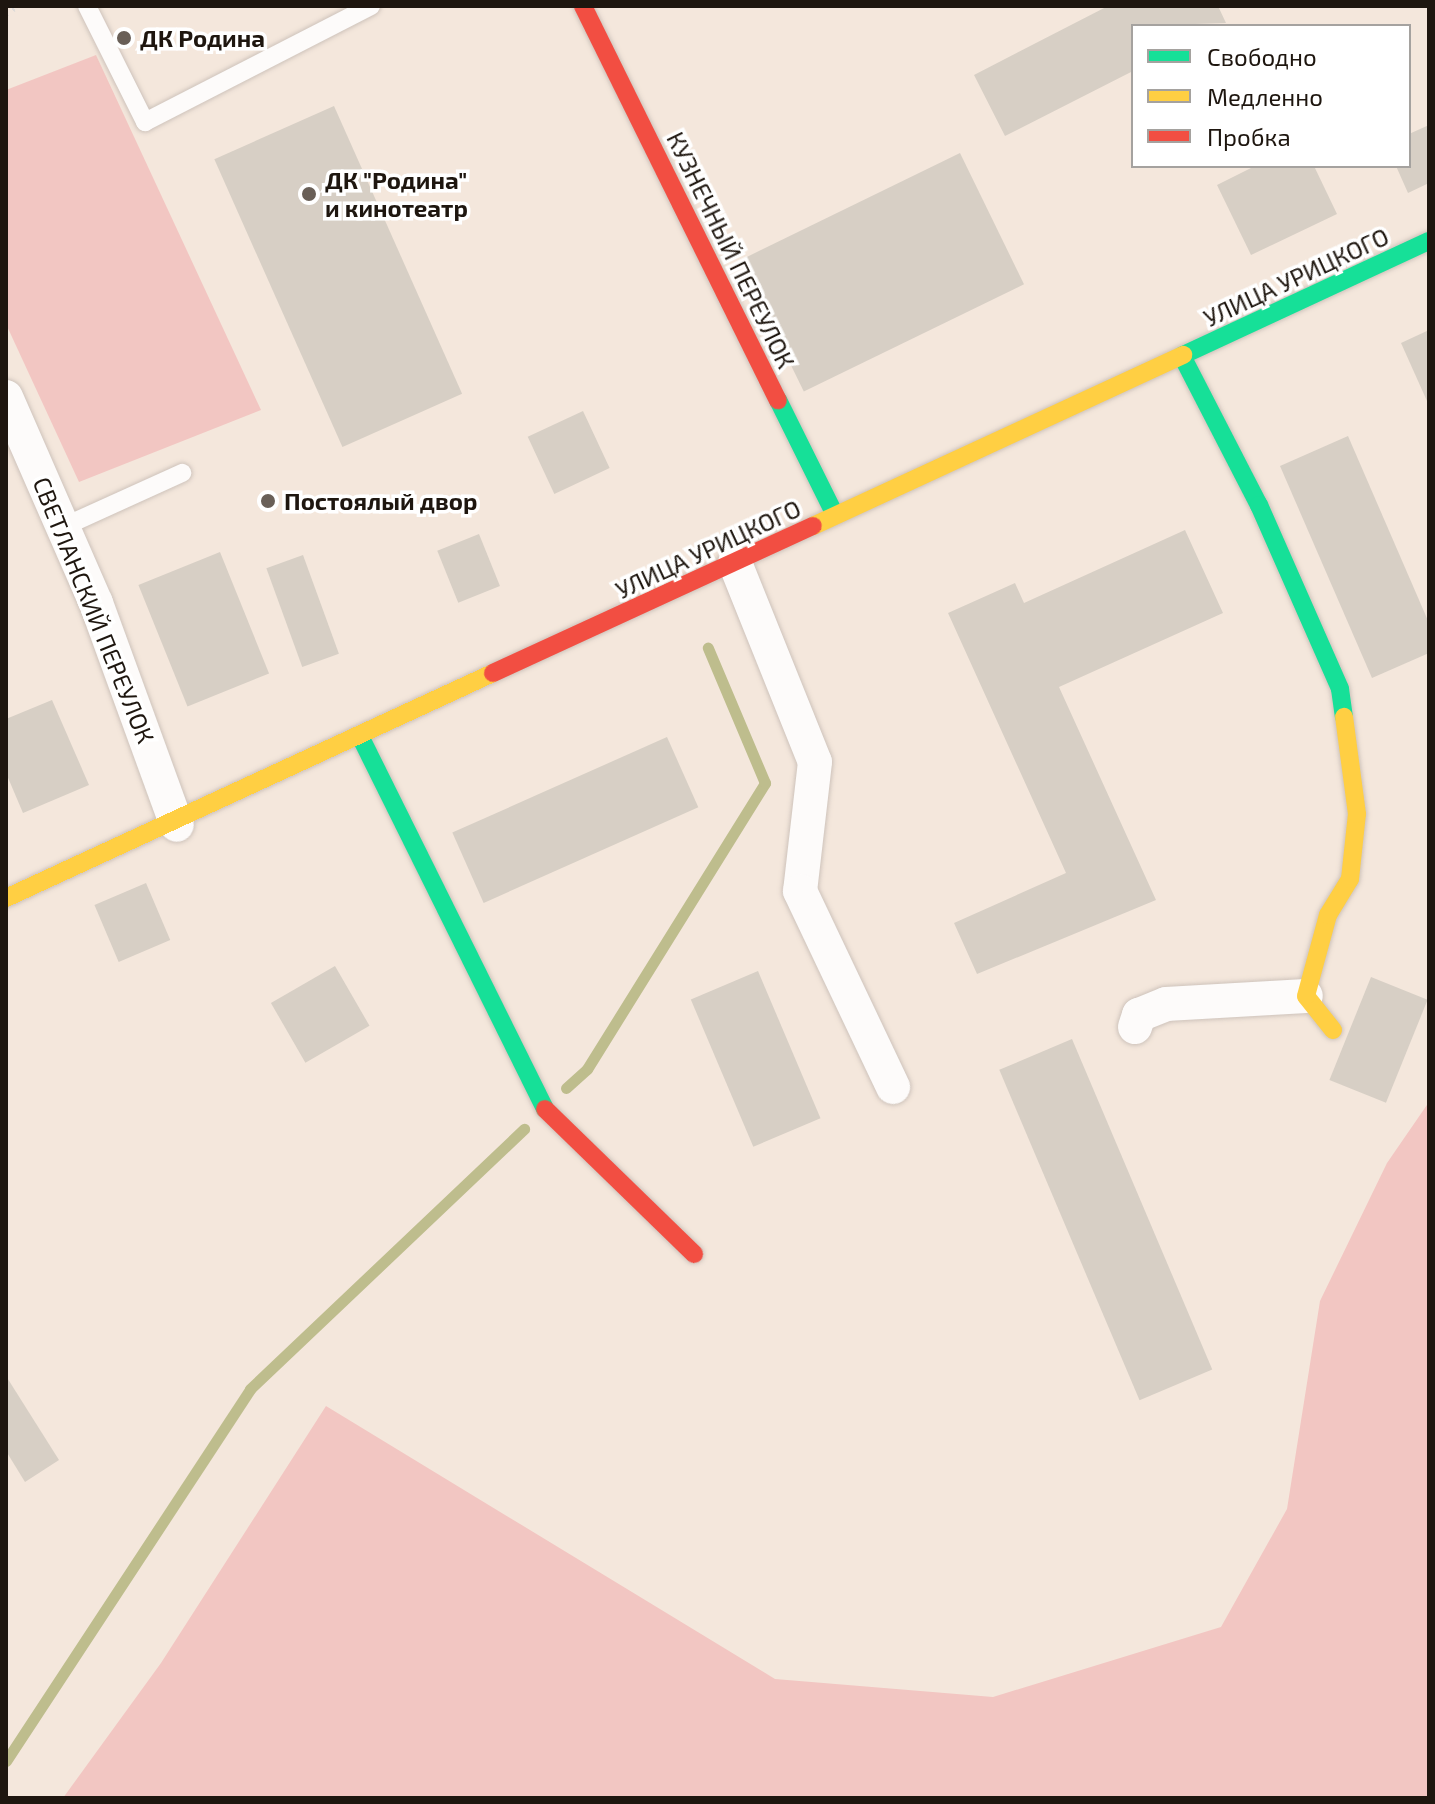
<!DOCTYPE html>
<meta charset="utf-8">
<style>
body{margin:0}
#map{position:relative;width:1435px;height:1804px;overflow:hidden;background:#f4e7dc;font-family:"Exo 2",sans-serif}
div>[style]{position:absolute}
[style*='--x']{left:calc(var(--x)*1px);top:calc(var(--y)*1px);width:calc(var(--w)*1px);rotate:calc(var(--a)*1deg)}
.green>*{inset:0;background:#f2c6c2}
.stream>*{height:11px;margin:-5.5px;padding:0 5.5px;transform-origin:5.5px;border-radius:5.5px;background:#bebd8d}
.building>*{inset:0;background:#d7cfc5;transform-origin:0 0}
.path>*{height:5px;margin-top:-2.5px;transform-origin:0;background:repeating-linear-gradient(90deg,#dfdbd8 0 2px,transparent 0 8px)}
.roads{filter:drop-shadow(0 0 2px #cec3bb) drop-shadow(0 0 2px #cec3bb)}
.lane>*{height:18px;margin:-9px;padding:0 9px;transform-origin:9px;border-radius:9px;background:#fdfbfa}
.street>*{height:34px;margin:-17px;padding:0 17px;transform-origin:17px;border-radius:17px;background:#fdfbfa}
.fast>*{height:18px;margin:-9px;padding:0 9px;transform-origin:9px;border-radius:9px;background:#16e098}
.slow>*{height:18px;margin:-9px;padding:0 9px;transform-origin:9px;border-radius:9px;background:#ffcf43}
.jam>*{height:18px;margin:-9px;padding:0 9px;transform-origin:9px;border-radius:9px;background:#f24e42}
.dots>*{width:22px;height:22px;translate:-50% -50%;box-sizing:border-box;border:4px solid #fff;border-radius:50%}
span{translate:-50% -50%;white-space:nowrap;text-align:center;line-height:1.15;-webkit-text-stroke:7px #fff;paint-order:stroke}
.poi-label{font-size:24px;color:#1e160f;font-weight:700}
.left{translate:0 -50%;text-align:left}
.street-label{font-size:24px;color:#1e160f}
.frame{position:absolute;inset:0;border:8px solid #1e160f;pointer-events:none}
.legend{position:absolute;left:1131px;top:24px;width:280px;height:144px;box-sizing:border-box;background:#fff;border:2px solid #a5a29f;margin:0;padding:10px 14px;list-style:none;font-size:24px;color:#1e160f}
.legend li{display:flex;align-items:center;gap:16px;height:40px}
.legend b{width:40px;border:2px solid #a5a29f}
</style>
<div id="map">
<div class="green">
<i style="clip-path:polygon(96px 55px,261px 410px,79px 482px,6px 324px,6px 90px)"></i>
<i style="clip-path:polygon(1429px 1102px,1429px 1798px,63px 1798px,161px 1663px,326px 1406px,775px 1679px,993px 1697px,1221px 1627px,1287px 1509px,1320px 1301px,1387px 1163px)"></i>
</div>
<div class="stream">
<i style="--x:566;--y:1088;--w:28;--a:-42"></i>
<i style="--x:587;--y:1069;--w:337;--a:-58.1"></i>
<i style="--x:765;--y:783;--w:147;--a:-112.9"></i>
<i style="--x:6;--y:1761;--w:445;--a:-56.7"></i>
<i style="--x:250;--y:1389;--w:378;--a:-43.5"></i>
</div>
<div class="building">
<i style="clip-path:polygon(1108px 6px,1218px 6px,1226px 23px,1133px 26px,1133px 71px,1005px 136px,974px 75px)"></i>
<i style="left:334px;top:106px;width:315px;height:131px;rotate:66deg"></i>
<i style="clip-path:polygon(1429px 125px,1429px 183px,1408px 193px,1396px 166px,1409px 166px,1409px 134px)"></i>
<i style="left:960px;top:153px;width:146px;height:245px;rotate:64deg"></i>
<i style="clip-path:polygon(1255px 166px,1314px 166px,1337px 214px,1251px 255px,1217px 185px)"></i>
<i style="clip-path:polygon(1429px 330px,1429px 400px,1427px 401px,1401px 343px)"></i>
<i style="left:583px;top:411px;width:63px;height:61px;rotate:65deg"></i>
<i style="clip-path:polygon(1348px 436px,1429px 623px,1429px 653px,1372px 678px,1280px 466px)"></i>
<i style="clip-path:polygon(1185px 530px,1223px 613px,1059px 687px,1156px 900px,977px 974px,954px 923px,1066px 873px,948px 613px,1015px 583px,1024px 603px)"></i>
<i style="left:479px;top:534px;width:56px;height:45px;rotate:68deg"></i>
<i style="left:220px;top:552px;width:131px;height:88px;rotate:68deg"></i>
<i style="left:303px;top:555px;width:105px;height:39px;rotate:70deg"></i>
<i style="clip-path:polygon(52px 700px,89px 785px,23px 813px,6px 773px,6px 719px)"></i>
<i style="left:667px;top:737px;width:77px;height:235px;rotate:66deg"></i>
<i style="left:146px;top:883px;width:62px;height:56px;rotate:67deg"></i>
<i style="left:335px;top:966px;width:69px;height:74px;rotate:60deg"></i>
<i style="left:758px;top:971px;width:160px;height:73px;rotate:67deg"></i>
<i style="left:1371px;top:977px;width:61px;height:111px;rotate:22deg"></i>
<i style="left:1072px;top:1039px;width:359px;height:79px;rotate:67deg"></i>
<i style="clip-path:polygon(6px 1376px,59px 1460px,25px 1482px,6px 1451px)"></i>
</div>
<div class="path">
<i style="--x:6;--y:14;--w:14;--a:-34"></i>
</div>
<div class="roads">
<div class="lane">
<i style="--x:87;--y:6;--w:130;--a:63.4"></i>
<i style="--x:145;--y:122;--w:254;--a:-27.2"></i>
<i style="--x:63;--y:527;--w:131;--a:-24.4"></i>
</div>
<div class="street">
<i style="--x:6;--y:397;--w:225;--a:66.4"></i>
<i style="--x:96;--y:603;--w:236;--a:70"></i>
<i style="--x:735;--y:563;--w:214;--a:68.1"></i>
<i style="--x:815;--y:762;--w:130;--a:96.6"></i>
<i style="--x:800;--y:891;--w:217;--a:64.6"></i>
<i style="--x:1135;--y:1027;--w:13;--a:-72"></i>
<i style="--x:1139;--y:1015;--w:29;--a:-22"></i>
<i style="--x:1166;--y:1004;--w:140;--a:-3.3"></i>
</div>
<div class="fast">
<i style="--x:1183;--y:355;--w:271;--a:-24.9"></i>
<i style="--x:1182;--y:356;--w:168;--a:62.7"></i>
<i style="--x:1259;--y:505;--w:201;--a:66.2"></i>
<i style="--x:1340;--y:689;--w:28;--a:82"></i>
<i style="--x:778;--y:400;--w:128;--a:63.6"></i>
<i style="--x:361;--y:738;--w:414;--a:63.6"></i>
</div>
<div class="slow">
<i style="--x:813;--y:526;--w:408;--a:-24.8"></i>
<i style="--x:6;--y:898;--w:536;--a:-24.8"></i>
<i style="--x:1333;--y:1030;--w:43;--a:-128.5"></i>
<i style="--x:1306;--y:996;--w:84;--a:-74.8"></i>
<i style="--x:1328;--y:915;--w:42;--a:-58.6"></i>
<i style="--x:1350;--y:879;--w:65;--a:-83.9"></i>
<i style="--x:1357;--y:814;--w:98;--a:-97.6"></i>
</div>
<div class="jam">
<i style="--x:583;--y:6;--w:440;--a:63.7"></i>
<i style="--x:493;--y:673;--w:352;--a:-24.7"></i>
<i style="--x:545;--y:1109;--w:208;--a:44.2"></i>
</div>
</div>
<div class="dots">
<i style="left:124px;top:38px;background:#695f57"></i>
<i style="left:309px;top:194px;background:#695f57"></i>
<i style="left:268px;top:501px;background:#695f57"></i>
</div>
<div class="poi-label">
<span class="left" style="left:140px;top:38px">ДК Родина</span>
<span class="left" style="left:325px;top:194px">ДК "Родина"<br>и кинотеатр</span>
<span class="left" style="left:284px;top:501px">Постоялый двор</span>
</div>
<div class="street-label">
<span style="left:731px;top:250px;rotate:64deg">КУЗНЕЧНЫЙ ПЕРЕУЛОК</span>
<span style="left:1296px;top:277px;rotate:-25deg">УЛИЦА УРИЦКОГО</span>
<span style="left:708px;top:549px;rotate:-25deg">УЛИЦА УРИЦКОГО</span>
<span style="left:94px;top:610px;rotate:68deg">СВЕТЛАНСКИЙ ПЕРЕУЛОК</span>
</div>
<div class="frame"></div>
<ul class="legend">
<li><b style="height:10px;background:#16e098"></b>Свободно</li>
<li><b style="height:10px;background:#ffcf43"></b>Медленно</li>
<li><b style="height:10px;background:#f24e42"></b>Пробка</li>
</ul>
</div>
